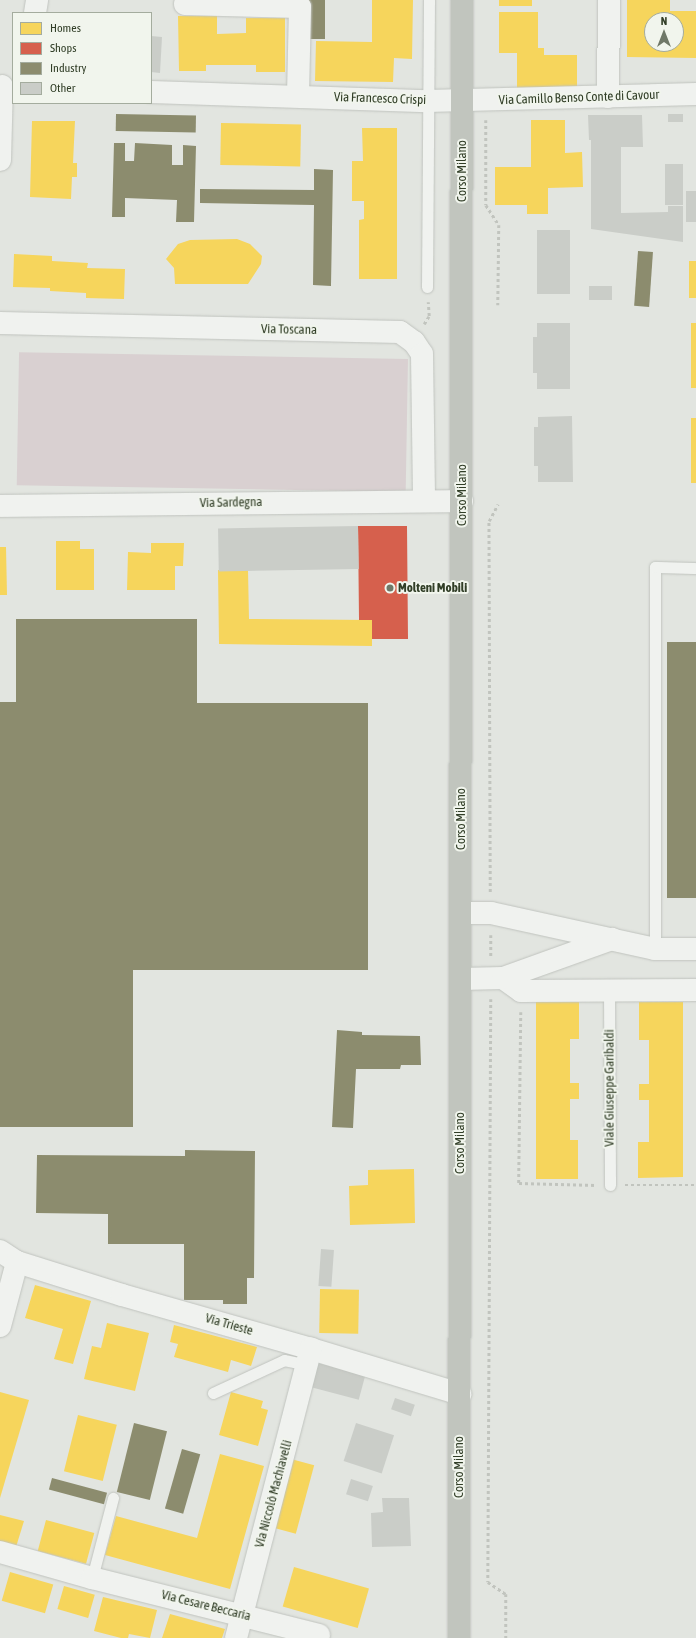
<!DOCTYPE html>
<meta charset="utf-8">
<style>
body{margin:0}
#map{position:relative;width:696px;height:1638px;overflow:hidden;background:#e2e5e0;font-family:"Asap Condensed",sans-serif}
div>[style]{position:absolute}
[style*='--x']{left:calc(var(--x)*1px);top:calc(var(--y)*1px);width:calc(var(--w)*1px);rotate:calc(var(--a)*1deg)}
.green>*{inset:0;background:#d9d0d1;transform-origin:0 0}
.homes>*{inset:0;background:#f6d55c;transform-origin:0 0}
.shops>*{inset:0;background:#d6604d}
.industry>*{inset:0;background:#8c8c6e;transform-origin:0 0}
.building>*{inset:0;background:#cacdc8;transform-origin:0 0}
.path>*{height:2.5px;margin-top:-1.25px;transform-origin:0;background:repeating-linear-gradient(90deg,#c1c4be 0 3px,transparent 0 6px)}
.roads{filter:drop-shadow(0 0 1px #c0c3be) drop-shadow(0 0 1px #c0c3be)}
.service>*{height:11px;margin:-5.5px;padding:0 5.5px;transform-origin:5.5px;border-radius:5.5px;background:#f0f2ef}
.minor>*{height:22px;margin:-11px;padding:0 11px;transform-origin:11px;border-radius:11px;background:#f0f2ef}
.secondary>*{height:22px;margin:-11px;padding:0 11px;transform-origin:11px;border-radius:11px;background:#c1c5be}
.dots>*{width:11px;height:11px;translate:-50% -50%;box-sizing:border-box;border:2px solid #f1f5ed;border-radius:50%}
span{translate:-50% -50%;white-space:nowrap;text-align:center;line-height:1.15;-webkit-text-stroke:4px #f1f5ed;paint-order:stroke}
.street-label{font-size:13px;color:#313e27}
.poi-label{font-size:13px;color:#313e27;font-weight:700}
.left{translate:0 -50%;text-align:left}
.legend{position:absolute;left:12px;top:12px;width:140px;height:92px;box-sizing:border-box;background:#f1f5ed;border:1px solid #a4ac9e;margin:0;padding:5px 7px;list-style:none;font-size:12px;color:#313e27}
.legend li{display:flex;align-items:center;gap:8px;height:20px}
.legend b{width:20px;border:1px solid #a4ac9e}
.north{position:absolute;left:644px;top:12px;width:40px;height:40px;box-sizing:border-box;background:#f1f5ed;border:1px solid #a4ac9e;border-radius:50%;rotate:0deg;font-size:11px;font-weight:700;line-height:16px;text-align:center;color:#313e27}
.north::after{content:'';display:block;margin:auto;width:14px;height:18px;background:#6f7868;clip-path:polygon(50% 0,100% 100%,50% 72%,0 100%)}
</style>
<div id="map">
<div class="green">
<i style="left:408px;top:359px;width:133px;height:389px;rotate:91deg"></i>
</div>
<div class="homes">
<i style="clip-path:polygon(372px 0,413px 0,412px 59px,394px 58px,393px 82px,315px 81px,316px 41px,372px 42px)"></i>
<i style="left:499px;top:0;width:33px;height:6px"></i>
<i style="clip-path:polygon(evenodd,627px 0,670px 0,670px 11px,696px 11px,696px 58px,627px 57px,627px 0,652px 20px,676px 20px,676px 44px,652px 44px,652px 20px)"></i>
<i style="clip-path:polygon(499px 12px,538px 12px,538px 48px,544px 48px,544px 55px,577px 55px,577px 88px,517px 88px,517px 53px,499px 53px)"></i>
<i style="clip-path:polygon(178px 16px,217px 16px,217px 34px,246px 33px,246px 18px,285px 18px,285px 72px,256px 72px,256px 65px,206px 65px,206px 71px,179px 71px)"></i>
<i style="clip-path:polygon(531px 120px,565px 120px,565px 153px,582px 152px,583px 187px,548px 188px,548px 214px,527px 214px,527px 205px,495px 205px,495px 167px,531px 167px)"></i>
<i style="clip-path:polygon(32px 121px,75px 121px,73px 163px,77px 163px,77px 177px,72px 177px,71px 199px,30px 197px)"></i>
<i style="left:221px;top:123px;width:80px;height:42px;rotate:1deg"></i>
<i style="clip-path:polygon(362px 128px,397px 128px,397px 279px,359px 279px,359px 220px,364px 219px,364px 201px,352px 201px,352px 161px,363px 161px)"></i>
<i style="clip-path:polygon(237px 239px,250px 244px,262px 256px,261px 264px,248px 284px,175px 284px,174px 268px,166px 259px,178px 244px,190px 240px)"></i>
<i style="clip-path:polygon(14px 254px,52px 256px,52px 261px,88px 263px,87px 268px,125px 269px,124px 299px,86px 298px,86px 293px,50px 291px,50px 288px,13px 287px)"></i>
<i style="left:689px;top:261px;width:7px;height:37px"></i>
<i style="left:691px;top:323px;width:5px;height:65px"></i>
<i style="left:691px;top:418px;width:5px;height:65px"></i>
<i style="clip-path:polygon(56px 541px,80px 541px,80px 549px,94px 549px,94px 590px,56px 590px)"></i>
<i style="clip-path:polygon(151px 543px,184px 543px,183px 566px,175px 566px,175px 590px,127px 590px,128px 552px,151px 553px)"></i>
<i style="clip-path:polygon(0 547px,6px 547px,7px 595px,0 595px)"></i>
<i style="clip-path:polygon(218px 570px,248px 570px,249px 619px,372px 620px,372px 646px,219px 644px)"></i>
<i style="clip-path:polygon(536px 1002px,579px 1002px,579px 1039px,570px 1039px,570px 1083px,579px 1083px,579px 1099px,570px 1099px,570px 1140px,578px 1140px,578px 1179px,536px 1179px)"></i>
<i style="clip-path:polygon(639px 1002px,683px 1002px,683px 1177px,638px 1178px,638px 1142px,649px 1142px,649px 1100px,639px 1100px,639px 1084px,649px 1084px,649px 1040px,639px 1040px)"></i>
<i style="clip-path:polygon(414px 1169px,415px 1223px,350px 1225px,349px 1186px,368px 1185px,368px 1170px)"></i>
<i style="clip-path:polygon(35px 1285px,91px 1301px,73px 1364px,54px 1359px,63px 1329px,25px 1318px)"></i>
<i style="left:320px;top:1289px;width:39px;height:44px;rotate:1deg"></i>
<i style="clip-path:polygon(107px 1323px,149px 1333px,135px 1391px,84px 1379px,92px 1346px,101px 1348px)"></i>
<i style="clip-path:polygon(174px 1325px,257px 1347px,251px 1366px,231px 1360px,228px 1372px,174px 1357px,178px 1344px,170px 1342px)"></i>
<i style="clip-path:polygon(0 1392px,29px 1400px,0 1498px)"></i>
<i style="clip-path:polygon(231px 1392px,263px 1401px,261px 1408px,268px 1410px,258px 1446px,219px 1435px)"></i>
<i style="left:78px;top:1415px;width:40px;height:58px;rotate:14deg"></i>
<i style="clip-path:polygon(220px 1454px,264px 1466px,230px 1589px,105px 1555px,116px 1516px,197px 1538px)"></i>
<i style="left:291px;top:1459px;width:24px;height:71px;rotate:15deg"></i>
<i style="clip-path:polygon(0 1515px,24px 1521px,16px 1547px,0 1542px)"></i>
<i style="left:46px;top:1520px;width:50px;height:32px;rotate:15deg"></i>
<i style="left:294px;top:1567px;width:78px;height:41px;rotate:16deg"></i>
<i style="left:10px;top:1572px;width:45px;height:30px;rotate:16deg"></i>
<i style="left:64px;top:1586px;width:32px;height:24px;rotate:16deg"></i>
<i style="clip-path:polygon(103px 1597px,157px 1610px,150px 1638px,129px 1634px,128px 1638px,121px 1638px,94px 1631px)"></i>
<i style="clip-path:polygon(170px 1614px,225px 1629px,222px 1638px,162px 1638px)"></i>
</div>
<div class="shops">
<i style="clip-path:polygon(358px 526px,407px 526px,408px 639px,372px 639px,372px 620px,359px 620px)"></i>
</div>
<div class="industry">
<i style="left:309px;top:0;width:16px;height:39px"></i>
<i style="left:116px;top:114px;width:80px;height:17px;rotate:1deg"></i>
<i style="clip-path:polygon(114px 143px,125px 143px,125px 161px,134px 161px,135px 143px,172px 145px,172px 165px,183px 165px,183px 145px,196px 146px,194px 222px,176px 222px,177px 200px,125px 198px,125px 217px,112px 217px)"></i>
<i style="clip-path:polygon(314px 169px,333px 170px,331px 286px,313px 285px,314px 205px,200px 203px,200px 189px,314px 190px)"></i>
<i style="left:638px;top:251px;width:15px;height:55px;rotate:4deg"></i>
<i style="clip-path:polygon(16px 619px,197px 619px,197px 703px,368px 703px,368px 970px,133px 970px,133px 1127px,0 1127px,0 702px,16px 702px)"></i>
<i style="left:667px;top:642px;width:29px;height:256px"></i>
<i style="clip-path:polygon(337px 1030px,362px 1032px,362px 1035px,420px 1036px,421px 1065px,401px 1065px,400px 1069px,356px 1069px,353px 1128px,332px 1127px)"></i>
<i style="clip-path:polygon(185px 1150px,255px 1151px,254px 1278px,247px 1278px,247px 1304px,223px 1304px,223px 1300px,184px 1300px,184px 1244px,108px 1244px,108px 1214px,36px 1213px,37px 1155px,185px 1156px)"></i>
<i style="left:134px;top:1423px;width:34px;height:71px;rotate:14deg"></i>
<i style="left:182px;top:1449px;width:19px;height:62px;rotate:16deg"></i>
<i style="left:52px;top:1478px;width:57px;height:12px;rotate:15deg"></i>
</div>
<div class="building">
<i style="clip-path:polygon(151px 36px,162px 37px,160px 73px,151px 72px)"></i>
<i style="left:668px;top:114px;width:15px;height:8px"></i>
<i style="clip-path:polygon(588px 115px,642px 115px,643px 147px,621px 147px,621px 213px,668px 212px,668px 206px,683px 206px,683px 242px,591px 229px,591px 140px,589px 140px)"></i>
<i style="left:665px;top:164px;width:18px;height:41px"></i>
<i style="left:686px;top:191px;width:10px;height:31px"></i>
<i style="left:537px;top:230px;width:33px;height:64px"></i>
<i style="left:589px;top:286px;width:23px;height:14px"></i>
<i style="clip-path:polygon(537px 323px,570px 323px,570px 389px,537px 389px,537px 373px,533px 373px,533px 337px,537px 337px)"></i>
<i style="clip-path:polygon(572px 416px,573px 482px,538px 482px,538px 466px,534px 466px,534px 427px,538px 427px,538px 417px)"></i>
<i style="left:358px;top:526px;width:43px;height:140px;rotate:89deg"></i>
<i style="left:321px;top:1249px;width:13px;height:37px;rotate:4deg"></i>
<i style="left:314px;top:1362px;width:53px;height:25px;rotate:15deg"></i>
<i style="left:395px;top:1398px;width:21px;height:12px;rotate:19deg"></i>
<i style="left:356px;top:1423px;width:40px;height:40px;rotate:18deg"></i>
<i style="left:351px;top:1479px;width:23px;height:16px;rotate:18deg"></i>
<i style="clip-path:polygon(382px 1498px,409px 1498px,411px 1546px,372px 1547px,371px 1513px,383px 1512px)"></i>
</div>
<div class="path">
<i style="--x:486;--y:120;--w:85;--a:90"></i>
<i style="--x:486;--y:205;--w:24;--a:57"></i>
<i style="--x:499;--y:225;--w:80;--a:90.7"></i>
<i style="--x:424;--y:324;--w:9;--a:-58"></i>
<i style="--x:429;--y:316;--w:14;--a:-94"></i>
<i style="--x:490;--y:892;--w:371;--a:-90.2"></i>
<i style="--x:489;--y:521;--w:19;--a:-62"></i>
<i style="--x:491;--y:935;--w:23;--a:90"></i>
<i style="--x:491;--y:999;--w:583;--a:90.29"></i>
<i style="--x:488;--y:1582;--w:22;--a:34"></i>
<i style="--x:506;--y:1594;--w:44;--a:90"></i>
<i style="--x:521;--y:1012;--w:171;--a:90.7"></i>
<i style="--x:519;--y:1183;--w:77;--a:1.5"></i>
<i style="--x:625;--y:1185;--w:71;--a:0"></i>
</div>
<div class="roads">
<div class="service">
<i style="--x:427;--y:287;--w:287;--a:-89.6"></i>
<i style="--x:655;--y:949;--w:382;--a:-90"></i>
<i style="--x:655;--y:567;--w:41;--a:1.4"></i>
<i style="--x:609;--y:990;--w:195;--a:89.7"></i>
<i style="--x:213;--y:1393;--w:78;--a:-24.9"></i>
<i style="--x:284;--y:1360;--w:24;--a:12"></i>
<i style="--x:92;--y:1578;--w:83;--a:-75.3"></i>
</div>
<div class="minor">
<i style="--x:185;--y:4;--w:115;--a:1.5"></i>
<i style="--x:300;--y:7;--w:89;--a:91.3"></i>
<i style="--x:35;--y:13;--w:13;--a:-81"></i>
<i style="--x:151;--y:92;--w:276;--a:1.9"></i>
<i style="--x:427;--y:101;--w:269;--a:-1.5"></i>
<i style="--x:608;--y:97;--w:97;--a:-89.4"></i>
<i style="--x:0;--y:160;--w:74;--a:-88.5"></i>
<i style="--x:0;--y:323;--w:400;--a:1.3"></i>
<i style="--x:400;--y:332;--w:17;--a:36"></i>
<i style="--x:414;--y:342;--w:14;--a:56"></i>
<i style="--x:422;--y:354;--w:146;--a:89.2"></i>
<i style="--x:0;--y:506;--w:462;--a:-0.6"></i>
<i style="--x:461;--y:913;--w:30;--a:0"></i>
<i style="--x:491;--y:913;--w:168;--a:12.4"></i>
<i style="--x:655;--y:949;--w:41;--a:0"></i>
<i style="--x:503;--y:978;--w:22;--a:36"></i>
<i style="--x:521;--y:991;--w:175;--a:-0.3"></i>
<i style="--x:461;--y:979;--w:42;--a:-1.4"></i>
<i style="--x:503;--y:978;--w:116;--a:-19.7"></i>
<i style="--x:0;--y:1251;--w:20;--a:33"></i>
<i style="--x:17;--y:1262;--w:110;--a:17.4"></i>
<i style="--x:122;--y:1295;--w:197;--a:15.9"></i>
<i style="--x:311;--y:1349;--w:156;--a:16.8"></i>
<i style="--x:0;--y:1326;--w:66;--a:-75.1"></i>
<i style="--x:0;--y:1552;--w:96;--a:15.8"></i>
<i style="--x:92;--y:1578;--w:234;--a:14.1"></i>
<i style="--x:236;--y:1638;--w:299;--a:-75.5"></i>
</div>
<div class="secondary">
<i style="--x:459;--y:1638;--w:1638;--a:-89.9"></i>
</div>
</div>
<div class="dots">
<i style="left:390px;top:588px;background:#6f7868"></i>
</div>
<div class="street-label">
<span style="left:579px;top:98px;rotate:-2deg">Via Camillo Benso Conte di Cavour</span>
<span style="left:380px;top:99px;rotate:2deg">Via Francesco Crispi</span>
<span style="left:462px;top:171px;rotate:-90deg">Corso Milano</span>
<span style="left:289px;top:330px;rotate:1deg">Via Toscana</span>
<span style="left:462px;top:495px;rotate:-90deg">Corso Milano</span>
<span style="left:231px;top:503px;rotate:-1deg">Via Sardegna</span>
<span style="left:461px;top:819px;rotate:-90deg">Corso Milano</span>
<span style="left:610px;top:1088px;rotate:-90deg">Viale Giuseppe Garibaldi</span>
<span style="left:460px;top:1143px;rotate:-90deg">Corso Milano</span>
<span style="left:229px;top:1325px;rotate:16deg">Via Trieste</span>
<span style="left:459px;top:1467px;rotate:-90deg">Corso Milano</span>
<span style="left:274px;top:1494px;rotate:-75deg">Via Niccolò Machiavelli</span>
<span style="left:206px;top:1606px;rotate:14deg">Via Cesare Beccaria</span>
</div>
<div class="poi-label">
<span class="left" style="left:398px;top:588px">Molteni Mobili</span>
</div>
<ul class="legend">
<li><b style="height:11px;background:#f6d55c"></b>Homes</li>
<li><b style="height:11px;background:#d6604d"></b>Shops</li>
<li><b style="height:11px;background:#8c8c6e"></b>Industry</li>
<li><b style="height:11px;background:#cacdc8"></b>Other</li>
</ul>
<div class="north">N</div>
</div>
